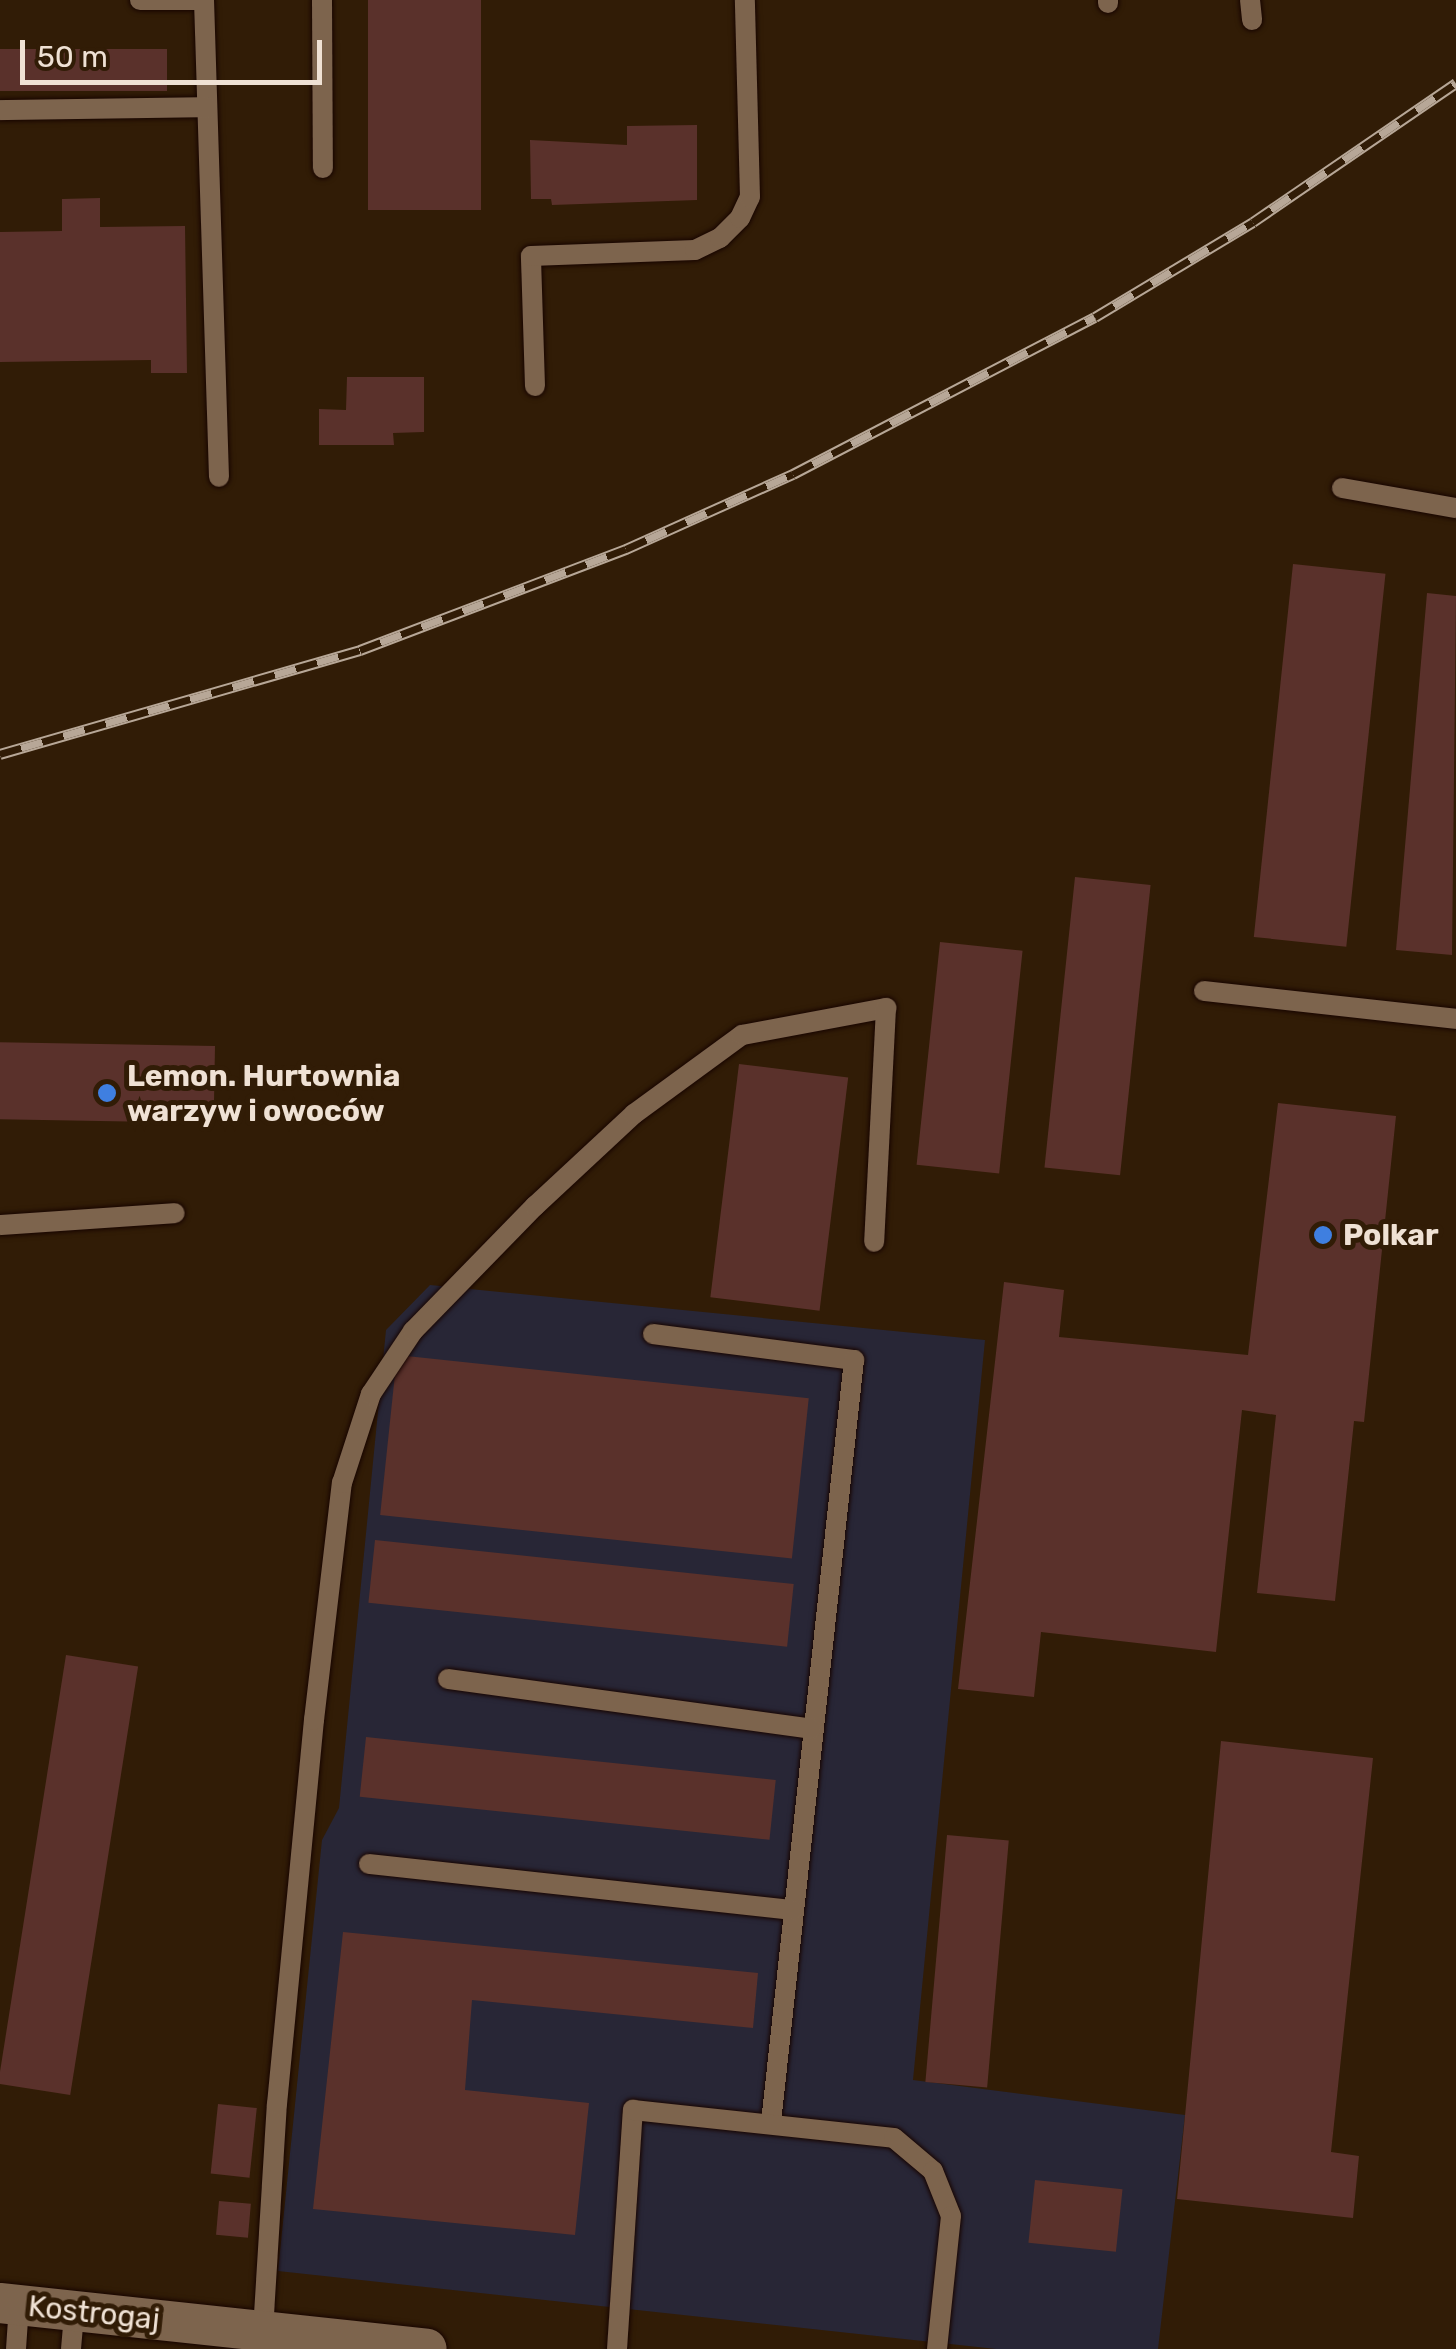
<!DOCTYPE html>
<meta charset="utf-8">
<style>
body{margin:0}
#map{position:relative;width:1456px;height:2349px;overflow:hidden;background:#311c06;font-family:Rubik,sans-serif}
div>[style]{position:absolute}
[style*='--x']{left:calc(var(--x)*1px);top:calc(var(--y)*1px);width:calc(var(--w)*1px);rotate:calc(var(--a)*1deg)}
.industrial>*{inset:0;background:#282636}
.building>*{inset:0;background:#5a312b;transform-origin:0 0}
.roads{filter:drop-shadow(0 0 2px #180500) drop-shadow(0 0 2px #180500)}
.service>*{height:20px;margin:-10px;padding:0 10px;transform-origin:10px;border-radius:10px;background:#7d644d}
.minor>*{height:40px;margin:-20px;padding:0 20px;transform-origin:20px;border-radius:20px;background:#7d644d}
.rail>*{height:11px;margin-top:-5.5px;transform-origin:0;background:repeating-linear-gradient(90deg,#311c06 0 22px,#b7a797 0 44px);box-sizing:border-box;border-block:2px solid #b7a797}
.dots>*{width:28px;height:28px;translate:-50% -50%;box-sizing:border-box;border:5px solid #311c06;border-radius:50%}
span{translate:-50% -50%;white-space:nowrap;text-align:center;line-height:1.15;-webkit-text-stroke:10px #311c06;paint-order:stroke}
.poi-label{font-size:30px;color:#efe1d4;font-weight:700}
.left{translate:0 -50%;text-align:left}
.street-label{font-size:30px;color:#efe1d4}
.scale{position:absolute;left:20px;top:40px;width:302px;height:45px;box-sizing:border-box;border:5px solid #efe1d4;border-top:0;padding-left:12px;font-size:30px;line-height:35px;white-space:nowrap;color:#efe1d4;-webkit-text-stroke:8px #311c06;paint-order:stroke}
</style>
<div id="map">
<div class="industrial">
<i style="clip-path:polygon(430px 1285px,985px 1340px,913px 2080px,1185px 2115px,1158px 2349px,996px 2349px,278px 2271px,322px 1840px,339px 1808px,386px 1330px)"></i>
</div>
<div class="building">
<i style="left:368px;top:0;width:113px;height:210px"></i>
<i style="left:167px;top:49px;width:42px;height:167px;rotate:90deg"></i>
<i style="clip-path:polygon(697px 125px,697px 200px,552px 205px,551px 199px,531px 199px,530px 140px,627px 145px,627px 126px)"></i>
<i style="clip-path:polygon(100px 198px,100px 227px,185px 226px,187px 373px,151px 373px,151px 360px,0 362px,0 232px,62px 231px,62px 199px)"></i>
<i style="clip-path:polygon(347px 377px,424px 377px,424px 432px,393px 433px,394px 445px,319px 445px,319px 409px,346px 410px)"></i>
<i style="left:1293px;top:564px;width:93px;height:375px;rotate:6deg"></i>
<i style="clip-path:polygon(1427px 593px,1456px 596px,1452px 955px,1396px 950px)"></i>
<i style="left:1075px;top:877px;width:76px;height:292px;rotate:6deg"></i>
<i style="left:940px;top:942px;width:83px;height:224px;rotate:6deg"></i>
<i style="left:215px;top:1046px;width:77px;height:216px;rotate:91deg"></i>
<i style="left:739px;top:1064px;width:110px;height:235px;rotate:7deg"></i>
<i style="clip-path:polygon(1278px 1103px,1396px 1116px,1364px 1422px,1354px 1421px,1335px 1601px,1257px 1593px,1276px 1415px,1242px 1410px,1216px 1652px,1041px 1632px,1034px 1697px,958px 1689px,1004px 1282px,1064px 1290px,1059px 1337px,1248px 1355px)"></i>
<i style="left:397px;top:1355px;width:414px;height:161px;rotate:6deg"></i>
<i style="left:375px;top:1540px;width:421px;height:63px;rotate:6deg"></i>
<i style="left:66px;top:1655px;width:73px;height:434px;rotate:9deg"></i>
<i style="left:366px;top:1737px;width:412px;height:60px;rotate:6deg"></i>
<i style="clip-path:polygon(1221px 1741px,1373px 1758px,1331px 2152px,1359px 2156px,1353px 2218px,1177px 2199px)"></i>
<i style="left:947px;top:1835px;width:62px;height:248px;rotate:5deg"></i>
<i style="clip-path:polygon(343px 1932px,758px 1973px,753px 2028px,472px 2000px,465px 2090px,589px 2103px,575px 2235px,313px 2209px)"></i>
<i style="left:218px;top:2104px;width:39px;height:70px;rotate:6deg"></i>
<i style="left:1035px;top:2180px;width:88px;height:63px;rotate:6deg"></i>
<i style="left:219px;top:2201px;width:32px;height:34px;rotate:5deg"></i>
</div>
<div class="roads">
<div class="service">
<i style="--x:140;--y:0;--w:64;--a:0"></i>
<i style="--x:204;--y:0;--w:477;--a:88.2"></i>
<i style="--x:322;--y:0;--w:168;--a:89.7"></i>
<i style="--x:1108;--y:0;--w:3;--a:90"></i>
<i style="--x:1250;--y:0;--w:20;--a:84"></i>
<i style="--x:0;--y:110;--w:207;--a:-0.8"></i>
<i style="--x:535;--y:386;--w:130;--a:-91.8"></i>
<i style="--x:531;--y:256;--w:164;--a:-2.1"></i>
<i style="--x:695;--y:250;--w:28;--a:-26"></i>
<i style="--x:720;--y:238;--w:28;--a:-45"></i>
<i style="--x:740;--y:218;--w:23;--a:-65"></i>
<i style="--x:750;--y:197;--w:197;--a:-91.5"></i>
<i style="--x:1342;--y:488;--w:116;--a:10"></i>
<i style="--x:1204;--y:991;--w:254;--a:6.3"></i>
<i style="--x:0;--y:1225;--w:175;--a:-3.9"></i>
<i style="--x:653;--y:1334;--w:203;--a:7.4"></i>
<i style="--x:854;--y:1360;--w:768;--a:96.21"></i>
<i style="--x:448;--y:1679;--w:366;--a:7.8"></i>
<i style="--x:369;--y:1864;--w:426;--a:6.2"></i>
<i style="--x:263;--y:2331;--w:227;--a:-86.5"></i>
<i style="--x:277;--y:2104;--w:386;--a:-84.5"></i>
<i style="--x:314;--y:1720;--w:239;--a:-83.3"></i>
<i style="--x:342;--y:1483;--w:94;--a:-72"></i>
<i style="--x:371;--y:1394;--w:76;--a:-56.3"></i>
<i style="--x:413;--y:1331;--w:175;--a:-45.7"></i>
<i style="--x:535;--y:1206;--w:135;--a:-42.9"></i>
<i style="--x:634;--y:1114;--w:134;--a:-36.2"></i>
<i style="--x:742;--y:1035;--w:147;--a:-10.6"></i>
<i style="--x:886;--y:1008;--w:234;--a:92.9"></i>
<i style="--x:16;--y:2349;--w:44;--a:-86.1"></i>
<i style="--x:71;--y:2349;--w:37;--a:-85"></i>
<i style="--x:617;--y:2349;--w:240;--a:-86.2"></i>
<i style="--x:633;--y:2110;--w:262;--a:6.1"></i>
<i style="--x:894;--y:2138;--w:51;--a:40.2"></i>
<i style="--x:933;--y:2171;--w:48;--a:68.2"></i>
<i style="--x:951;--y:2216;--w:134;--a:96"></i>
</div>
<div class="minor">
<i style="--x:0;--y:2303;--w:429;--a:6.1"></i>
</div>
</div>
<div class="rail">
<i style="--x:0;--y:754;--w:375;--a:-16.1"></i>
<i style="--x:360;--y:650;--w:285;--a:-20.8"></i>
<i style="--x:626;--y:549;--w:183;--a:-24.2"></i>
<i style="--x:793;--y:474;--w:340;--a:-27.5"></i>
<i style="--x:1095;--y:317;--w:184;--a:-31"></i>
<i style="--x:1253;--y:222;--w:246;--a:-34.4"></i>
</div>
<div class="dots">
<i style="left:107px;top:1093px;background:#3f7fe0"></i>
<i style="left:1323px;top:1235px;background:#3f7fe0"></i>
</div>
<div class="poi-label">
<span class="left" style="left:127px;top:1093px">Lemon. Hurtownia<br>warzyw i owoców</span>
<span class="left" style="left:1343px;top:1235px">Polkar</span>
</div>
<div class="street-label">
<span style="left:94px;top:2313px;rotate:6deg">Kostrogaj</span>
</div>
<div class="scale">50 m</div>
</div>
